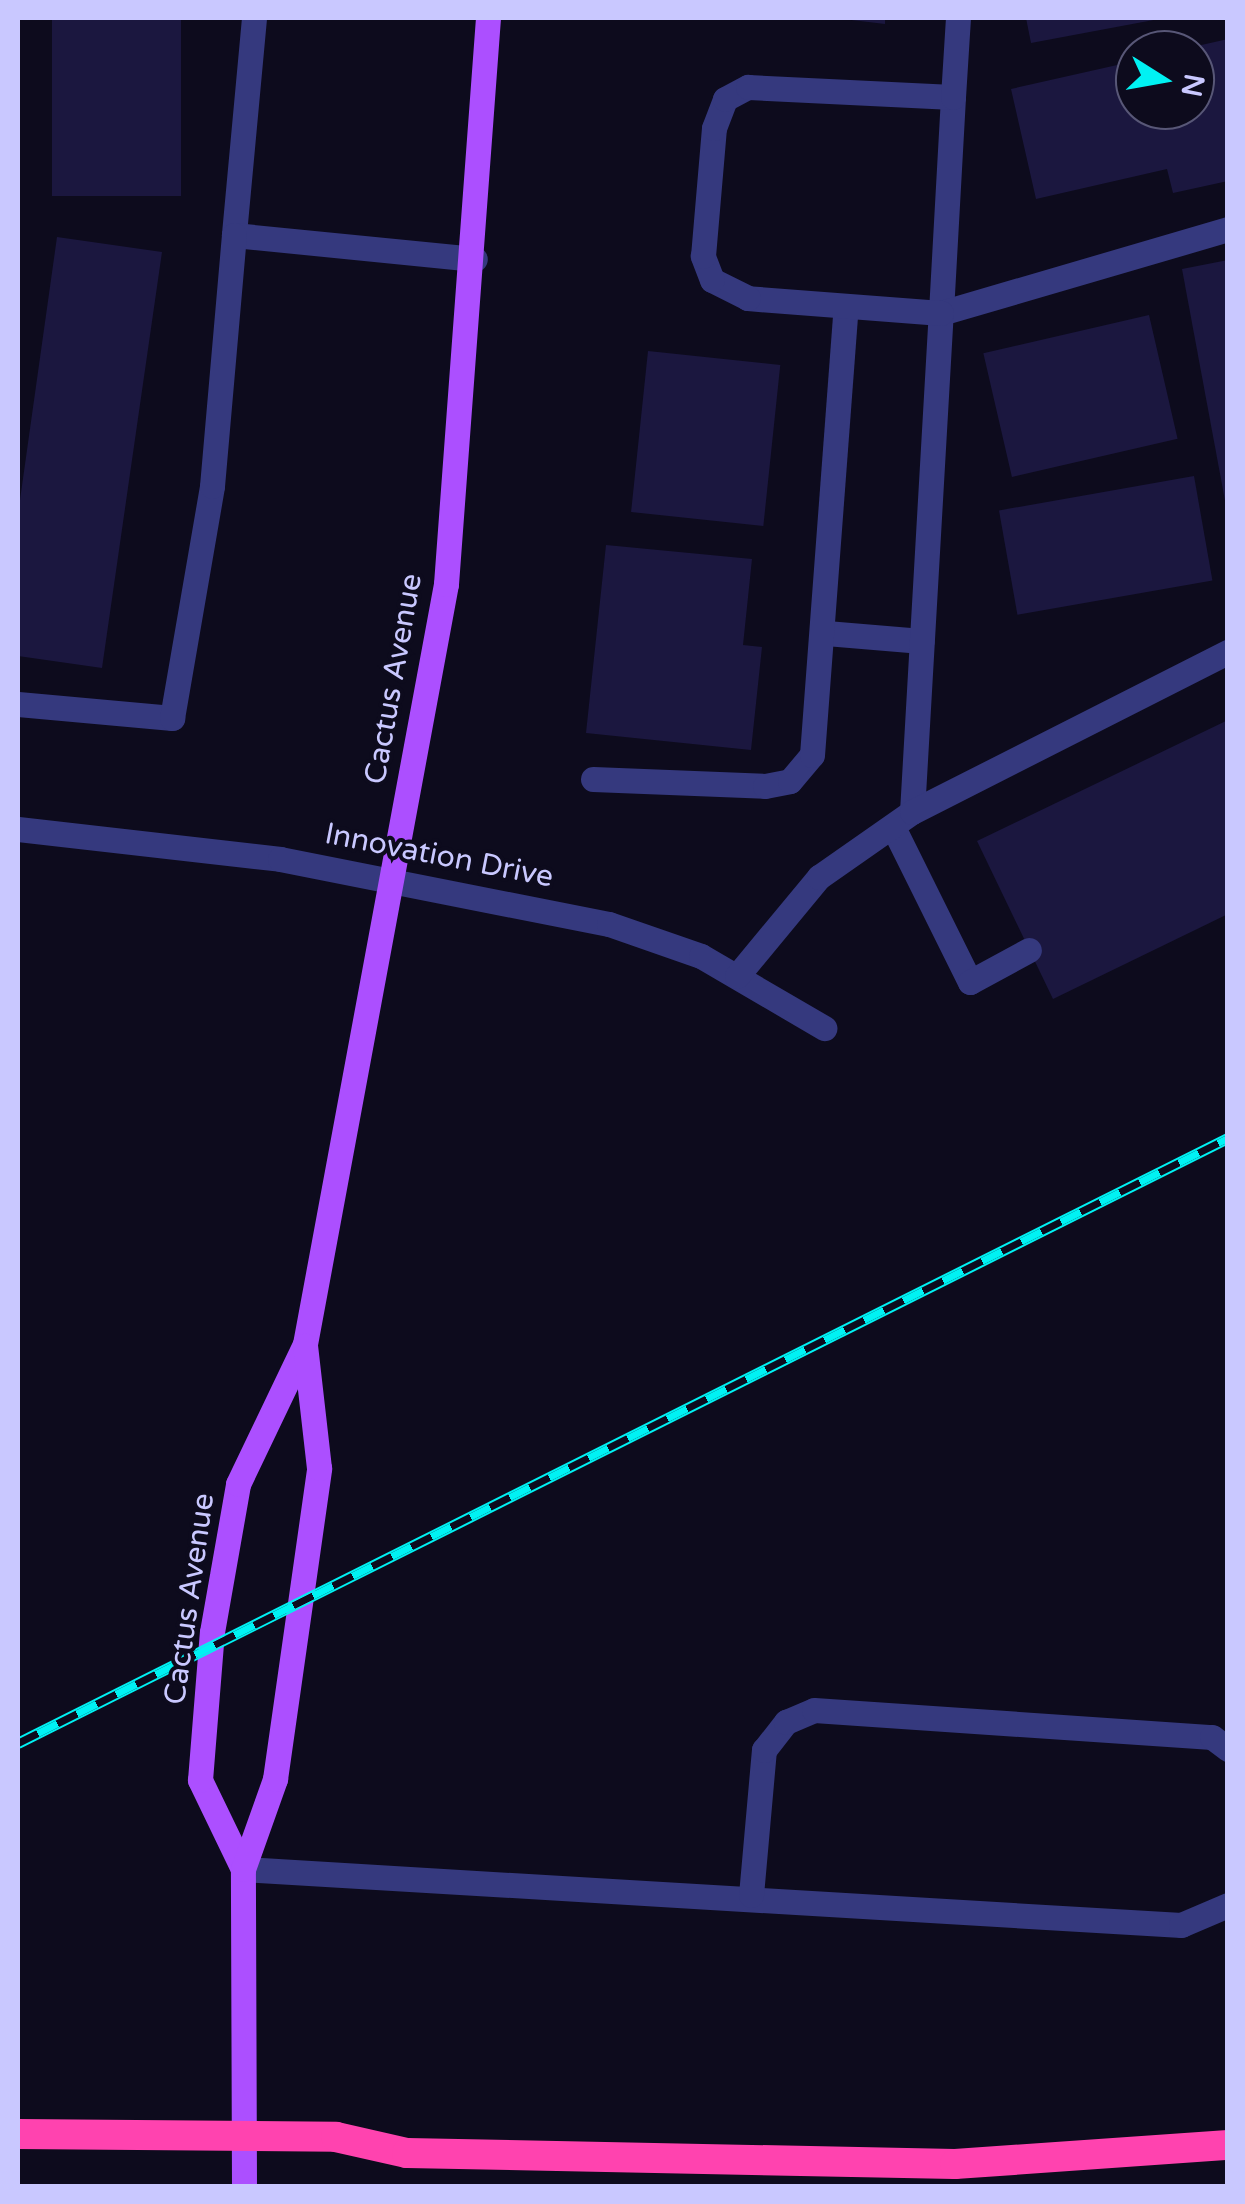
<!DOCTYPE html>
<style>
body{margin:0}
#map{position:relative;width:1245px;height:2204px;overflow:hidden;background:#0d0b1d;font-family:"Varela Round",sans-serif}
div>[style]{position:absolute}
[style*='--x']{left:calc(var(--x)*1px);top:calc(var(--y)*1px);width:calc(var(--w)*1px);rotate:calc(var(--a)*1deg)}
.building>*{inset:0;background:#1b173f;transform-origin:0 0}
.minor>*{height:25px;margin:-12.5px;padding:0 12.5px;transform-origin:12.5px;border-radius:12.5px;background:#35397e}
.major>*{height:25px;margin:-12.5px;padding:0 12.5px;transform-origin:12.5px;border-radius:12.5px;background:#ac4fff}
.highway>*{height:30px;margin:-15px;padding:0 15px;transform-origin:15px;border-radius:15px;background:#ff43af}
.rail>*{height:11px;margin-top:-5.5px;transform-origin:0;background:repeating-linear-gradient(90deg,#0d0b1d 0 22px,#00f2f3 0 44px);box-sizing:border-box;border-block:2px solid #00f2f3}
span{translate:-50% -50%;white-space:nowrap;text-align:center;line-height:1.15;-webkit-text-stroke:8px #0d0b1d;paint-order:stroke}
.street-label{font-size:30px;color:#c9c8ff}
.frame{position:absolute;inset:0;border:20px solid #c9c8ff;pointer-events:none}
.north{position:absolute;left:1115px;top:30px;width:100px;height:100px;box-sizing:border-box;background:#0d0b1d;border:2px solid #585777;border-radius:50%;rotate:101deg;font-size:28px;font-weight:700;line-height:40px;text-align:center;color:#c9c8ff}
.north::after{content:'';display:block;margin:auto;width:35px;height:45px;background:#00f2f3;clip-path:polygon(50% 0,100% 100%,50% 72%,0 100%)}
</style>
<div id="map">
<div class="building">
<i style="left:52px;top:18px;width:129px;height:178px"></i>
<i style="clip-path:polygon(835px 18px,885px 18px,885px 24px)"></i>
<i style="clip-path:polygon(1026px 18px,1159px 18px,1159px 19px,1031px 43px)"></i>
<i style="clip-path:polygon(1228px 39px,1228px 181px,1173px 193px,1167px 169px,1036px 199px,1011px 89px,1135px 61px,1135px 110px,1195px 110px,1188px 48px)"></i>
<i style="clip-path:polygon(57px 237px,162px 252px,102px 668px,18px 656px,18px 514px)"></i>
<i style="clip-path:polygon(1228px 260px,1228px 506px,1226px 506px,1182px 269px)"></i>
<i style="left:1149px;top:315px;width:127px;height:170px;rotate:77deg"></i>
<i style="left:648px;top:351px;width:133px;height:162px;rotate:6deg"></i>
<i style="left:1194px;top:476px;width:106px;height:198px;rotate:80deg"></i>
<i style="clip-path:polygon(606px 545px,752px 559px,743px 645px,762px 647px,751px 750px,586px 733px)"></i>
<i style="clip-path:polygon(1228px 720px,1228px 914px,1053px 999px,977px 841px)"></i>
</div>
<div class="minor">
<i style="--x:254;--y:18;--w:218;--a:95.3"></i>
<i style="--x:234;--y:235;--w:242;--a:5.7"></i>
<i style="--x:953;--y:97;--w:216;--a:93.2"></i>
<i style="--x:941;--y:313;--w:299;--a:-16.3"></i>
<i style="--x:826;--y:633;--w:96;--a:4.8"></i>
<i style="--x:18;--y:704;--w:155;--a:5.2"></i>
<i style="--x:172;--y:718;--w:235;--a:-80.2"></i>
<i style="--x:212;--y:486;--w:252;--a:-85"></i>
<i style="--x:593;--y:779;--w:172;--a:2.3"></i>
<i style="--x:765;--y:786;--w:25;--a:-11"></i>
<i style="--x:790;--y:781;--w:34;--a:-50"></i>
<i style="--x:812;--y:755;--w:449;--a:-85.7"></i>
<i style="--x:912;--y:812;--w:500;--a:-86.7"></i>
<i style="--x:941;--y:313;--w:194;--a:-175.6"></i>
<i style="--x:748;--y:298;--w:40;--a:-153.4"></i>
<i style="--x:712;--y:280;--w:26;--a:-111"></i>
<i style="--x:703;--y:256;--w:128;--a:-85.1"></i>
<i style="--x:714;--y:128;--w:31;--a:-69"></i>
<i style="--x:725;--y:99;--w:26;--a:-28"></i>
<i style="--x:748;--y:87;--w:205;--a:2.8"></i>
<i style="--x:953;--y:97;--w:79;--a:-86.4"></i>
<i style="--x:893;--y:827;--w:173;--a:63.6"></i>
<i style="--x:970;--y:982;--w:67;--a:-28.5"></i>
<i style="--x:18;--y:829;--w:264;--a:6.5"></i>
<i style="--x:280;--y:859;--w:335;--a:11.2"></i>
<i style="--x:609;--y:924;--w:97;--a:19.2"></i>
<i style="--x:701;--y:956;--w:143;--a:30.3"></i>
<i style="--x:737;--y:976;--w:129;--a:-50.4"></i>
<i style="--x:819;--y:877;--w:113;--a:-35"></i>
<i style="--x:912;--y:812;--w:354;--a:-26.9"></i>
<i style="--x:243;--y:1869;--w:940;--a:3.42"></i>
<i style="--x:1181;--y:1925;--w:51;--a:-23.1"></i>
<i style="--x:751;--y:1895;--w:146;--a:-84.9"></i>
<i style="--x:764;--y:1750;--w:36;--a:-52"></i>
<i style="--x:786;--y:1722;--w:30;--a:-23"></i>
<i style="--x:814;--y:1710;--w:399;--a:3.9"></i>
<i style="--x:1212;--y:1737;--w:20;--a:37"></i>
</div>
<div class="major">
<i style="--x:243;--y:1869;--w:99;--a:-115.8"></i>
<i style="--x:200;--y:1780;--w:148;--a:-85.4"></i>
<i style="--x:212;--y:1632;--w:150;--a:-80"></i>
<i style="--x:238;--y:1484;--w:155;--a:-64.4"></i>
<i style="--x:305;--y:1344;--w:773;--a:-79.49"></i>
<i style="--x:446;--y:584;--w:568;--a:-85.76"></i>
<i style="--x:244;--y:2186;--w:317;--a:-90.2"></i>
<i style="--x:243;--y:1869;--w:96;--a:-70.4"></i>
<i style="--x:275;--y:1779;--w:314;--a:-81.9"></i>
<i style="--x:319;--y:1468;--w:123;--a:-96.5"></i>
</div>
<div class="highway">
<i style="--x:18;--y:2134;--w:318;--a:0.5"></i>
<i style="--x:336;--y:2137;--w:73;--a:12.7"></i>
<i style="--x:407;--y:2153;--w:548;--a:1.15"></i>
<i style="--x:955;--y:2164;--w:274;--a:-4"></i>
</div>
<div class="rail">
<i style="--x:18;--y:1743;--w:1353;--a:-26.57"></i>
</div>
<div class="street-label">
<span style="left:394px;top:679px;rotate:-80deg">Cactus Avenue</span>
<span style="left:439px;top:856px;rotate:11deg">Innovation Drive</span>
<span style="left:190px;top:1599px;rotate:-82deg">Cactus Avenue</span>
</div>
<div class="frame"></div>
<div class="north">N</div>
</div>
